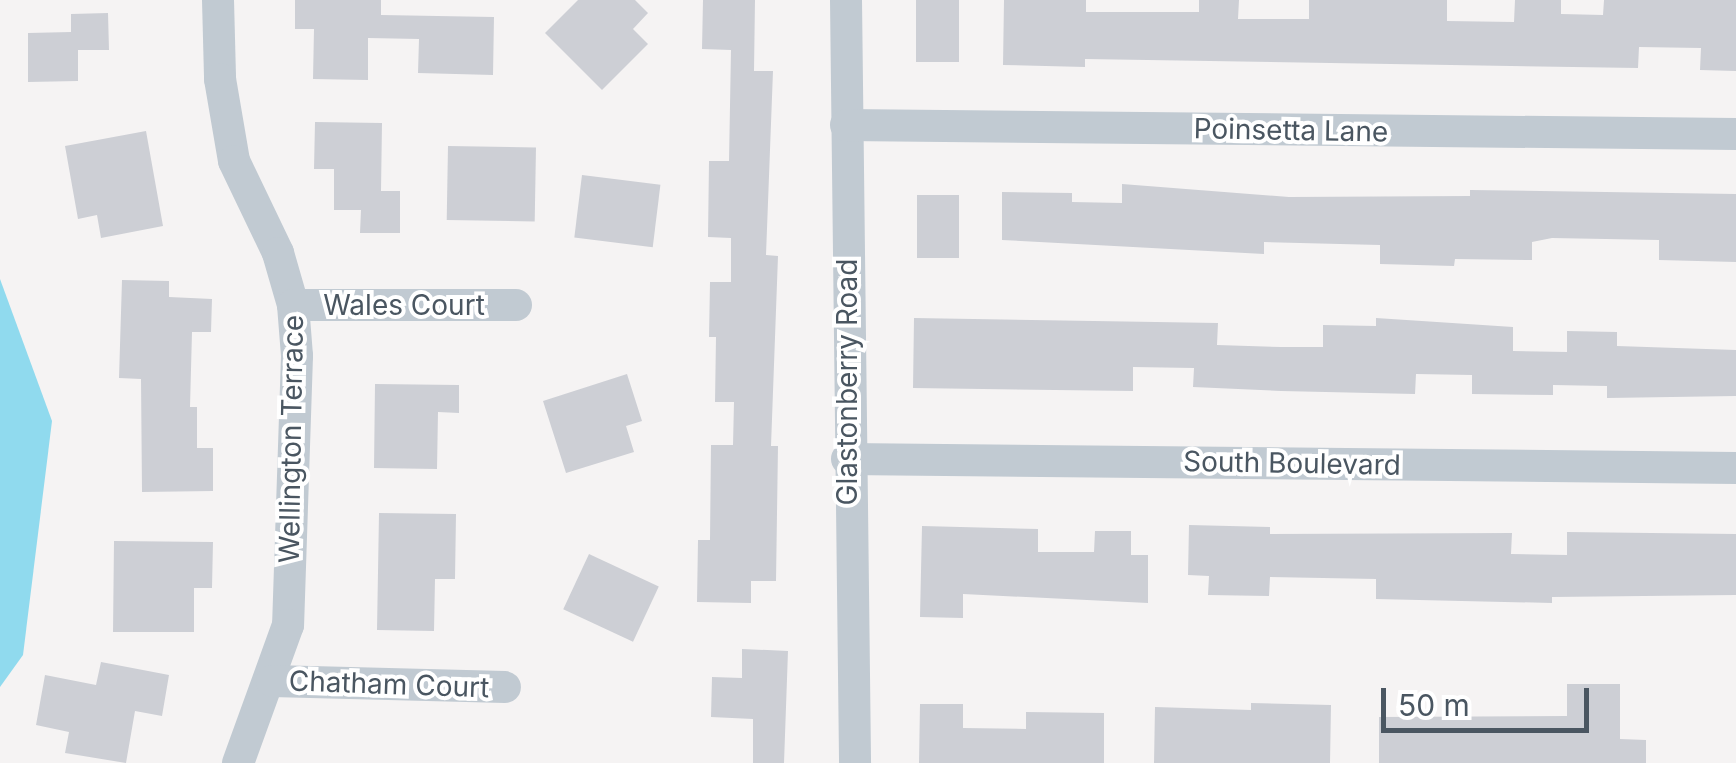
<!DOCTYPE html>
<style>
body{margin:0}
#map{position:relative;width:1736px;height:763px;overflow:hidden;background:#f5f3f3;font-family:Inter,sans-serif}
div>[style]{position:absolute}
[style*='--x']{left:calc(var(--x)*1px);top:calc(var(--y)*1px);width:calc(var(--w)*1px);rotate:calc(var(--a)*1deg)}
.water>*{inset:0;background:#90daee}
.building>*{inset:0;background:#cdcfd5;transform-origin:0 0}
.minor>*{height:32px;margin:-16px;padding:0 16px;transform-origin:16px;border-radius:16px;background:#c1cad2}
span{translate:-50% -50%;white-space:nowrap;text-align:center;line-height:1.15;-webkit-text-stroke:8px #fff;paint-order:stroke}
.street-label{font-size:28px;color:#4a5661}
.scale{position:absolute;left:1381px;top:688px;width:208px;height:45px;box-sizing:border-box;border:5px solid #4a5661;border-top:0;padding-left:12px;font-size:30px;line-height:35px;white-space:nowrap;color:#4a5661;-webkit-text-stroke:8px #fff;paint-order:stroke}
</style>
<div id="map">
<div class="water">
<i style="clip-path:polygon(0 279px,52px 421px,23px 655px,0 687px)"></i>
</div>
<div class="building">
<i style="clip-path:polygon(295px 0,381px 0,381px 15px,494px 17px,493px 75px,418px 73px,419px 39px,368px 38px,368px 80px,313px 79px,314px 29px,295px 29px)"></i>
<i style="clip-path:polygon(578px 0,635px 0,648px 13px,633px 29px,648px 44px,602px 90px,545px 33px)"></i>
<i style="clip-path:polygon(703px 0,755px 0,754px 71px,773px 71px,766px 255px,778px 256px,771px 446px,778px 446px,776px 581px,751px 581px,751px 603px,697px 602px,698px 540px,710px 540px,711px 445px,733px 445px,734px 402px,715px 402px,716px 337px,709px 337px,710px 282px,731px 282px,731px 238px,708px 237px,709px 161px,729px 161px,731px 50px,702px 49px)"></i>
<i style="left:916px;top:0;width:43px;height:62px"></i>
<i style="clip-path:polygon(1004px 0,1086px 0,1086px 12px,1199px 12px,1199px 0,1239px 0,1238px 19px,1309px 19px,1309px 0,1447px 0,1447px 21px,1514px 22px,1515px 0,1561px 0,1561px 14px,1603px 15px,1604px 0,1736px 0,1736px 71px,1700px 70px,1701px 48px,1639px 47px,1638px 68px,1085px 59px,1085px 67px,1003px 65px)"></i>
<i style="clip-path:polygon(108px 13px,109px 50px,78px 50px,78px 81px,28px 82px,28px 33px,71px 32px,71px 14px)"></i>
<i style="clip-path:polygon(315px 122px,382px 123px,381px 191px,400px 191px,400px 233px,360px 233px,361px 210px,334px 210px,334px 169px,314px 169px)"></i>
<i style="clip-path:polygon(146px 131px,163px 226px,101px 238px,97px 215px,78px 219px,65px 146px)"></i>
<i style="left:448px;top:146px;width:88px;height:74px;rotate:1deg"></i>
<i style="left:582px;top:175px;width:79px;height:63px;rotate:7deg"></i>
<i style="clip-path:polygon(1122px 184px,1289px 197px,1470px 196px,1470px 190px,1736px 194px,1736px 262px,1659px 260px,1659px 240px,1552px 238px,1532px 242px,1532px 260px,1455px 259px,1454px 266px,1380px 264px,1380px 245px,1264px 242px,1264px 254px,1002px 240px,1002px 192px,1072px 193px,1072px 202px,1122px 203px)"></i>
<i style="left:917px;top:195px;width:42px;height:63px"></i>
<i style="clip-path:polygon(122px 280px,169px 281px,169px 297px,212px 299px,211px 332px,192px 332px,190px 407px,197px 407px,197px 448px,213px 448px,213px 491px,142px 492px,141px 379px,119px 378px)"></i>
<i style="clip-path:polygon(914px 318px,1218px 323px,1217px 345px,1281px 347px,1323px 347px,1323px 325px,1376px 326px,1376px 318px,1513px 327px,1513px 351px,1567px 352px,1567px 331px,1617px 332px,1617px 346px,1736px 350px,1736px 396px,1607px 398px,1607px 386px,1553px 385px,1553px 395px,1472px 394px,1472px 375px,1416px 374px,1415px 394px,1281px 391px,1193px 387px,1194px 368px,1133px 367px,1133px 391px,913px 388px)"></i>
<i style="clip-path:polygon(627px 374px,642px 421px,626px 426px,634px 452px,566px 473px,543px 401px)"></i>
<i style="clip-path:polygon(375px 384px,459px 385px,459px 413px,438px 412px,437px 469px,374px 468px)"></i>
<i style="clip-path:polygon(379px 513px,456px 514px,455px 579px,435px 579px,434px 631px,377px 630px)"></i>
<i style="clip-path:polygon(1189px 525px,1270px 527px,1270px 534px,1512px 533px,1511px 554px,1567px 555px,1567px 532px,1736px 534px,1736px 595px,1552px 597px,1552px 603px,1376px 599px,1376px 579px,1270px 577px,1269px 596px,1208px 595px,1209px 576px,1188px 575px)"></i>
<i style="clip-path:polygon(922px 526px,1038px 529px,1038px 552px,1094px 552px,1095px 531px,1131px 531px,1131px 555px,1148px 555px,1148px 603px,963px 594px,963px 618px,920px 617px)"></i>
<i style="clip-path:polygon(114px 541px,213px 542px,212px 588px,194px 588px,194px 632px,113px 632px)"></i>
<i style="left:589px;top:554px;width:77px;height:61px;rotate:25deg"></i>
<i style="clip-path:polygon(742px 649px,788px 651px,784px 763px,753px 763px,753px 719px,711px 717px,712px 677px,742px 678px)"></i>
<i style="clip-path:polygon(101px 662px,169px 675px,162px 716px,135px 711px,126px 763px,65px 753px,69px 732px,36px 725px,45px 675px,96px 685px)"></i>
<i style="clip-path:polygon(1567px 684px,1620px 684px,1620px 739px,1646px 740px,1646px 763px,1379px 763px,1379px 717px,1567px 716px)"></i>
<i style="clip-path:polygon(1251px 703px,1331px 705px,1330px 763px,1154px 763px,1155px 707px,1251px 710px)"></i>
<i style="clip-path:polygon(920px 704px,963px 704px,963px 728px,1026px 729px,1026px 712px,1104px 713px,1104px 763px,919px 763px)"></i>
</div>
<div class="minor">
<i style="--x:218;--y:0;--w:79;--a:88.5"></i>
<i style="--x:220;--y:79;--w:83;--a:80.3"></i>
<i style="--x:234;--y:161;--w:102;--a:64.4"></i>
<i style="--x:278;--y:253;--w:54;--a:73.9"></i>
<i style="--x:293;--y:305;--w:51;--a:85.5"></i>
<i style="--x:297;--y:356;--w:269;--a:91.9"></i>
<i style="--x:288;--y:625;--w:147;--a:109.9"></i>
<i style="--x:846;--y:0;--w:763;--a:89.32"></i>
<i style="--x:846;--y:125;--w:890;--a:0.58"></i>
<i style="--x:293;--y:305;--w:223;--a:0"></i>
<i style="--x:847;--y:459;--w:889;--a:0.58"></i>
<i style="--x:272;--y:681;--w:233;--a:1.5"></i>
</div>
<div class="street-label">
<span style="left:1291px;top:130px;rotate:1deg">Poinsetta Lane</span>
<span style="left:404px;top:305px">Wales Court</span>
<span style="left:847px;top:382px;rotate:-90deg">Glastonberry Road</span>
<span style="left:291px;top:439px;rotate:-89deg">Wellington Terrace</span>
<span style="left:1292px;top:463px;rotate:1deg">South Boulevard</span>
<span style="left:389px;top:684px;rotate:2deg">Chatham Court</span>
</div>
<div class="scale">50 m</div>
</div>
